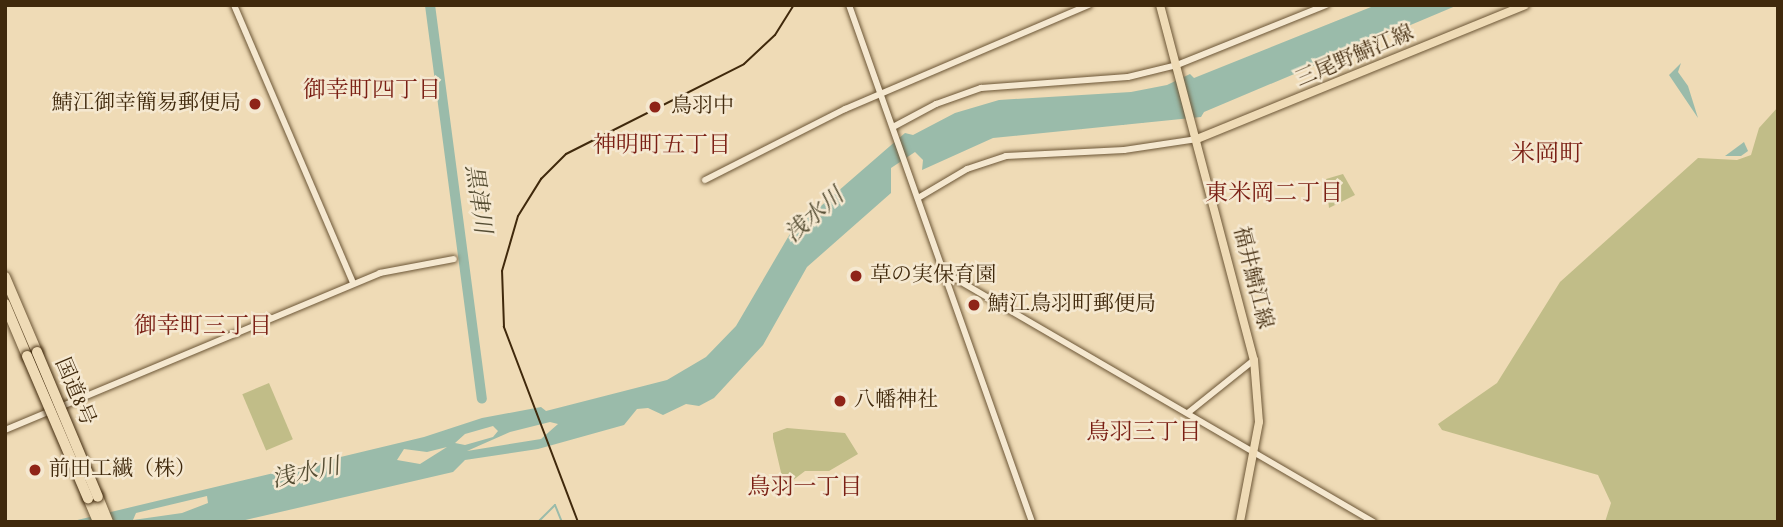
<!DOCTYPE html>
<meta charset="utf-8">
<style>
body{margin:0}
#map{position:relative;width:1783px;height:527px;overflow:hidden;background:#efdbb6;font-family:"IM FELL English","Noto Serif JP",serif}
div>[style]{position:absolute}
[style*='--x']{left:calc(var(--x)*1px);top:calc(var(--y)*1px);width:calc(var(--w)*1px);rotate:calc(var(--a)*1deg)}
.green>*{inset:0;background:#c1bd88;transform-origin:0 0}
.water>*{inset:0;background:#9abbaa}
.stream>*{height:2px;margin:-1px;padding:0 1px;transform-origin:1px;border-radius:1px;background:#9abbaa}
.river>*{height:10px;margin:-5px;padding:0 5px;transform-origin:5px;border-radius:5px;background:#9abbaa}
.roads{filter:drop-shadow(0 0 2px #6c5636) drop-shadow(0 0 2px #6c5636)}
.minor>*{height:6px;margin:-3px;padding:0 3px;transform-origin:3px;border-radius:3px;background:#f5e8d0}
.major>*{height:8px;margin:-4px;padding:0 4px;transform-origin:4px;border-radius:4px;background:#efdbb6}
.highway>*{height:10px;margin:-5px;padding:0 5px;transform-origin:5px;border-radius:5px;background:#efdbb6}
.tram>*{height:2px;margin:-1px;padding:0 1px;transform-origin:1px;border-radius:1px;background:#40290c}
.bridges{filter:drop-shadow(0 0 2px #40290c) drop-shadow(0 0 2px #40290c)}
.highway-bridge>*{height:10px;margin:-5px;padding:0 5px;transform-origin:5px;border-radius:5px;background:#efdbb6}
.dots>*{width:19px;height:19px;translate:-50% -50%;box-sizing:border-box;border:4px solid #f5e8d0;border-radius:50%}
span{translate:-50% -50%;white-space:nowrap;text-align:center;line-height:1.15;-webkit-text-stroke:5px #f5e8d0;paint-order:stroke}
.street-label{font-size:21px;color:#40290c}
.poi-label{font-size:21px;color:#40290c}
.right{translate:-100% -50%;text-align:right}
.left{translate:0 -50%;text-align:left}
.neighbourhood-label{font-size:23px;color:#7a1f14}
.water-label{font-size:23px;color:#564e34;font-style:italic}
.quarter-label{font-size:24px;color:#7a1f14}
.frame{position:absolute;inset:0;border:7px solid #40290c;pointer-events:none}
</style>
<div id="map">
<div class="green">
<i style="clip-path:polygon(1778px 107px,1778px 522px,1605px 522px,1611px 503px,1598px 475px,1442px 430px,1438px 424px,1497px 383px,1560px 282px,1698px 158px,1737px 160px,1751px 155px,1759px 128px)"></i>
<i style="clip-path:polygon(1343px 174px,1355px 195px,1329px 208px,1326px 179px)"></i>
<i style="left:269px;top:383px;width:61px;height:29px;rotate:67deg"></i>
<i style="clip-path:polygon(787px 428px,845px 433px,858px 454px,829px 471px,805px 471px,788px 484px,783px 481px,773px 438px,773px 433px)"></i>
</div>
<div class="water">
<i style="clip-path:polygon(evenodd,1376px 5px,1458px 5px,1204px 112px,1201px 117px,993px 138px,922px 170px,923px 160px,915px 152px,891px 168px,891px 193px,807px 267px,763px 345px,714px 398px,699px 406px,686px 404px,663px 415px,648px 408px,637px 409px,624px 425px,538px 449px,465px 460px,453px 472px,237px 522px,69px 522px,424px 437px,482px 418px,541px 407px,546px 411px,667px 380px,706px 357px,736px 326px,791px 232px,905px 133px,913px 135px,955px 113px,999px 100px,1131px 92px,1167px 85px,1190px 74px,1194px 78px,1376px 5px,550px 422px,558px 424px,541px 439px,467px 451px,510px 432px,550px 422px,1376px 5px,493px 426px,498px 431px,493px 437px,465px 445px,455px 443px,465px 434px,493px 426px,1376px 5px,447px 447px,420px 464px,397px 460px,404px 449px,427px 452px,447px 447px,1376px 5px,207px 496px,208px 503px,182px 513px,133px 520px,136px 513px,207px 496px)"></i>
<i style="clip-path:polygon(1681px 63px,1678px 72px,1688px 86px,1698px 118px,1669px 75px)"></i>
<i style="clip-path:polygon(1744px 142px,1748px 151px,1741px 156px,1725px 156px)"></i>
</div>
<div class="stream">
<i style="--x:538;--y:522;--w:24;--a:-45"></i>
<i style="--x:555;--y:505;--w:18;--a:68"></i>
</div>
<div class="river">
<i style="--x:430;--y:5;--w:397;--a:82.5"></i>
</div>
<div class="roads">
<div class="minor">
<i style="--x:234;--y:5;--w:302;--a:66.8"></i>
<i style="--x:849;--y:5;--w:548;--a:70.51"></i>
<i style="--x:893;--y:127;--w:49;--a:-28.1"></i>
<i style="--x:936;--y:104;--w:48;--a:-19.6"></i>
<i style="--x:981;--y:88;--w:147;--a:-4.3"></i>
<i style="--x:1128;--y:77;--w:50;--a:-13.8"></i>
<i style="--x:1177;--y:65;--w:161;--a:-21.9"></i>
<i style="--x:705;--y:180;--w:157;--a:-26.9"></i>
<i style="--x:845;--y:109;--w:265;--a:-23.1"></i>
<i style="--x:918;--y:198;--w:57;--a:-30.6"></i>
<i style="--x:967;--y:169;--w:41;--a:-18.4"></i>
<i style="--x:1006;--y:156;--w:118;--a:-2.9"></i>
<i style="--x:1124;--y:150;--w:74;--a:-8.6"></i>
<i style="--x:944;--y:272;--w:497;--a:30.2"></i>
<i style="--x:1189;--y:412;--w:83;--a:-38.7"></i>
<i style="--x:5;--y:430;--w:407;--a:-22.7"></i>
<i style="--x:380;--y:273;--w:75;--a:-10.7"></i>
</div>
<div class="major">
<i style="--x:1160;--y:5;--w:367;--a:75.2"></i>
<i style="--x:1254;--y:360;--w:62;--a:85.4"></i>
<i style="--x:1259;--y:422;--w:102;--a:100.8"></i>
<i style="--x:1197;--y:139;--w:354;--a:-22.2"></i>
</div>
<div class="highway">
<i style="--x:5;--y:277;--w:82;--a:66.9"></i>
<i style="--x:5;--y:304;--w:56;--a:67.1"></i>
<i style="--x:98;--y:497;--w:27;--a:68"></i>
<i style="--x:88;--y:498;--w:26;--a:67"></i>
</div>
</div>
<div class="tram">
<i style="--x:578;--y:522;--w:209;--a:-110.8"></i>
<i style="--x:504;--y:327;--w:56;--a:-92"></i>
<i style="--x:502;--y:271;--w:57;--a:-73.8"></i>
<i style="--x:518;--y:216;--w:44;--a:-58.1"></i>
<i style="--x:541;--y:179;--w:35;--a:-45"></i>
<i style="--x:566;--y:154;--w:199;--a:-26.8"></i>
<i style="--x:744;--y:64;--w:42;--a:-43.1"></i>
<i style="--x:775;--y:35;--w:36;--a:-58"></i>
</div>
<div class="bridges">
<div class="highway-bridge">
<i style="--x:37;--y:352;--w:157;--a:67.2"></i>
<i style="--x:27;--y:356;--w:155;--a:66.8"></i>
</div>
</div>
<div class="dots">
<i style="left:255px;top:104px;background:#8f2418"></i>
<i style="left:655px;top:107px;background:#8f2418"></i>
<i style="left:856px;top:276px;background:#8f2418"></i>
<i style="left:974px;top:305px;background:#8f2418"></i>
<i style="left:840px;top:401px;background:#8f2418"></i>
<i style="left:35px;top:470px;background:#8f2418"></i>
</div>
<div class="street-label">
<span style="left:1355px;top:57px;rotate:-23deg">三尾野鯖江線</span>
<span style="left:1252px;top:278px;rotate:76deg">福井鯖江線</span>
<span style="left:74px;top:392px;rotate:67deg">国道8号</span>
</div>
<div class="poi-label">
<span class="right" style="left:241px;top:104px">鯖江御幸簡易郵便局</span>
<span class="left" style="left:671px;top:107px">鳥羽中</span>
<span class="left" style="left:870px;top:276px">草の実保育園</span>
<span class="left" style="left:988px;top:305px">鯖江鳥羽町郵便局</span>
<span class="left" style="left:854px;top:401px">八幡神社</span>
<span class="left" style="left:49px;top:470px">前田工繊（株）</span>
</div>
<div class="neighbourhood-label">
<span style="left:372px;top:91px">御幸町四丁目</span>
<span style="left:662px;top:146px">神明町五丁目</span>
<span style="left:1274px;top:194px">東米岡二丁目</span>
<span style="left:203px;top:327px">御幸町三丁目</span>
<span style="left:1144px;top:433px">鳥羽三丁目</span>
<span style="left:805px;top:488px">鳥羽一丁目</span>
</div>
<div class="water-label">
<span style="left:477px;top:199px;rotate:82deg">黒津川</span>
<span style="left:815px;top:216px;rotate:-41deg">浅水川</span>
<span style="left:306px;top:474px;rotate:-12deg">浅水川</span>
</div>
<div class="quarter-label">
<span style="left:1547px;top:155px">米岡町</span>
</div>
<div class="frame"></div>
</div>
